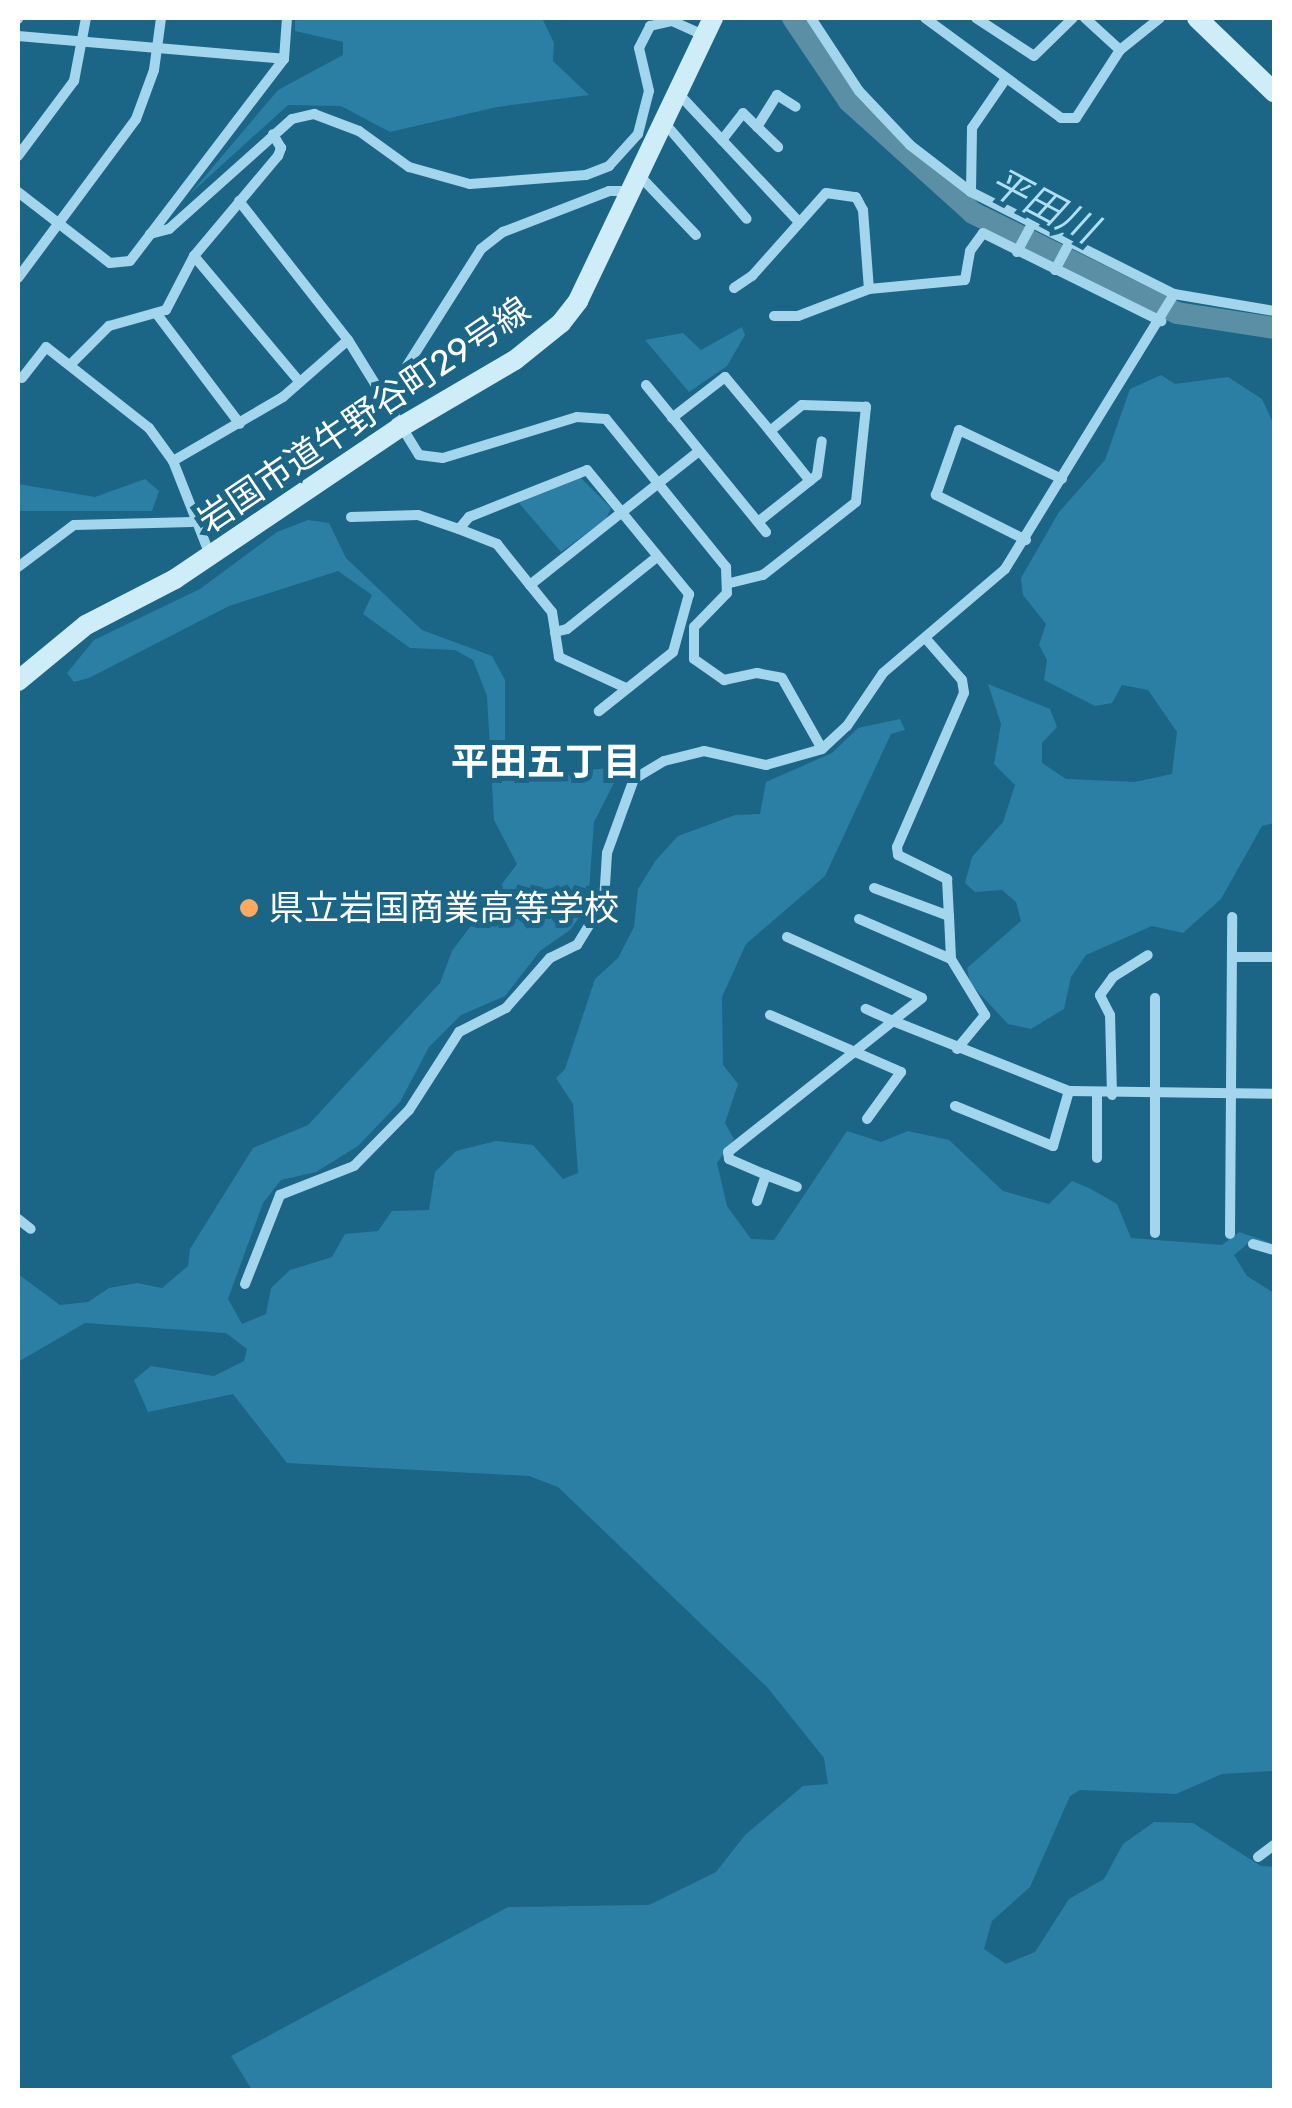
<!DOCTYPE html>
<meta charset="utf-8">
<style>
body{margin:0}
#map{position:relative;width:1292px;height:2108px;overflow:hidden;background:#1b6587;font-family:Rubik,"Noto Sans JP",sans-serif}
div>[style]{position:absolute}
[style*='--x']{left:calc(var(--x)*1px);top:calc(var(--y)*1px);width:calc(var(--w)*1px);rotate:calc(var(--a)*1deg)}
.green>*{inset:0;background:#2b7fa4}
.river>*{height:22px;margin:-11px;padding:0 11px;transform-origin:11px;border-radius:11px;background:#5a8fa6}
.street>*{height:10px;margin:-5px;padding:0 5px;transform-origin:5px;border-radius:5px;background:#a3d6ec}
.secondary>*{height:20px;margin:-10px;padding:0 10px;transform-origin:10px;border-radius:10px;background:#cfecf9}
.dots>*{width:28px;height:28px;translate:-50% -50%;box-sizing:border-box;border:5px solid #1b6587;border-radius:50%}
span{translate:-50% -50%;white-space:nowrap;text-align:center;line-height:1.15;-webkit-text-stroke:10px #1b6587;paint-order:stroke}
.street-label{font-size:35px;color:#fff}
.poi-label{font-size:35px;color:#fff}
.left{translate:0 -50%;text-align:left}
.water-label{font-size:38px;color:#afdff3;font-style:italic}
.neighbourhood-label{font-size:38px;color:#fff;font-weight:700}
.frame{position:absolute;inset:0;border:20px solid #fff;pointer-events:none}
</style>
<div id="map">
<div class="green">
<i style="clip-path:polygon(295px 18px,542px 18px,554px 43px,553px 61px,589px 95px,497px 107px,390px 132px,341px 106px,288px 105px,190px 194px,278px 90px,343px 55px,343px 42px,295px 31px)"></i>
<i style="clip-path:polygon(742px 327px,745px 335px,727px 366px,689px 392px,645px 340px,683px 333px,701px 350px)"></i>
<i style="clip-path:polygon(1161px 375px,1175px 384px,1228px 377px,1262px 399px,1274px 425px,1274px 823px,1262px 826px,1221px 899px,1183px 933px,1152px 926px,1086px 955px,1071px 977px,1064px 1009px,1031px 1029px,1008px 1024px,970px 983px,967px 968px,1021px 921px,1016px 902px,1002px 890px,975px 892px,965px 883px,972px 857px,1003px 822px,1015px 785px,994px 764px,1001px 724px,988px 684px,1050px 709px,1057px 727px,1042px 743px,1042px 763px,1066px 779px,1135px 782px,1172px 774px,1177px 732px,1148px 690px,1122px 685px,1112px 703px,1095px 706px,1044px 680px,1047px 660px,1039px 645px,1046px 624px,1023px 595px,1021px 578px,1059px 512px,1105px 460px,1130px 389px)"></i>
<i style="clip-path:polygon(577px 474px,611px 508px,606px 519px,561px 552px,519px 503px)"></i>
<i style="clip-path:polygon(145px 479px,159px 491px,152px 511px,18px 511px,18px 484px,95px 497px)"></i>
<i style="clip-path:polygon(308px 520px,329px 523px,346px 558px,422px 630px,492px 656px,505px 680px,505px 741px,550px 774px,609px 768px,618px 775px,594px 822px,588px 905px,570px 930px,540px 951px,505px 996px,461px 1015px,429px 1047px,400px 1102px,358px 1146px,316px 1172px,281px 1180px,263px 1203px,228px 1299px,242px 1324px,266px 1314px,271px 1288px,290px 1270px,332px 1257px,345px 1234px,378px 1231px,392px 1211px,429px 1210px,435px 1172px,456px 1151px,496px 1141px,533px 1145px,563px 1179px,578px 1173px,573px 1104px,556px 1078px,565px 1069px,595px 979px,618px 958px,634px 927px,638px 889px,656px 860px,678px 836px,735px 815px,760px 814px,766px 782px,832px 753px,858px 728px,900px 719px,905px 730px,891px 734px,825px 876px,746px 944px,722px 997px,723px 1065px,738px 1084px,725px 1123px,734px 1139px,717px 1163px,727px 1206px,751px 1239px,774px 1240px,847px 1131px,881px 1142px,908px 1131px,949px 1140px,1003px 1191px,1049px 1204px,1072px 1181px,1089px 1188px,1117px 1204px,1131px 1238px,1222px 1245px,1239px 1232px,1274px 1244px,1252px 1240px,1234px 1255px,1247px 1276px,1274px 1293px,1274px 1771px,1222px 1774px,1176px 1794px,1080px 1790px,1070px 1796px,1030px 1887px,992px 1921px,984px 1949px,1006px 1964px,1035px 1952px,1069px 1899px,1104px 1879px,1123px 1844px,1154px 1822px,1193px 1823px,1261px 1866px,1274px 1867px,1274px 2090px,252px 2090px,231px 2056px,508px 1907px,649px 1905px,716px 1872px,745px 1835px,803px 1786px,828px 1784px,824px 1758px,767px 1687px,558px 1487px,529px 1476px,287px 1463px,233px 1394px,148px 1412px,134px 1380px,151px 1366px,214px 1376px,244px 1361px,247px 1349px,226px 1333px,85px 1323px,18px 1362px,18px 1274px,60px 1305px,88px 1302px,109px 1288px,137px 1283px,162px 1288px,188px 1266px,190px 1249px,253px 1148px,308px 1125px,440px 983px,452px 951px,517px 864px,494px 820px,487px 696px,473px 660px,455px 650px,410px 648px,363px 614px,372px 595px,338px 571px,229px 606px,89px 678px,74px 682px,67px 673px,94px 640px,200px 589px,277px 532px)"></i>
</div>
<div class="river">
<i style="--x:793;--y:18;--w:100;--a:56"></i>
<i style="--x:849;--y:101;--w:167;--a:42.1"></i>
<i style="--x:973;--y:213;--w:227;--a:26.1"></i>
<i style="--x:1177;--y:313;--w:98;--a:8.8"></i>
</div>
<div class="street">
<i style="--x:811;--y:18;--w:87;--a:56.7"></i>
<i style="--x:859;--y:91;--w:74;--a:46.6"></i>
<i style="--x:910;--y:145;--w:77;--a:37.6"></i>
<i style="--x:971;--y:192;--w:227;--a:26.7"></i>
<i style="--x:1174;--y:294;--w:101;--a:9.6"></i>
<i style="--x:925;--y:18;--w:169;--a:36.3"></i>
<i style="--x:1061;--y:118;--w:15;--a:0"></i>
<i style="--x:1076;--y:118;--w:81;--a:-57.1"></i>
<i style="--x:1120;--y:50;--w:51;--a:-38.7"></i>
<i style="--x:976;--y:18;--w:69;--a:33.2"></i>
<i style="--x:1034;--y:56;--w:54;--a:-44.3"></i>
<i style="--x:1085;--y:18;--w:47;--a:42.4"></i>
<i style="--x:18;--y:19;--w:1;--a:-90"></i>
<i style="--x:18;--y:36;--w:267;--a:4.9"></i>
<i style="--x:676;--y:91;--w:180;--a:46.8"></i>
<i style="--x:662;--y:120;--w:130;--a:49.4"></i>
<i style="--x:757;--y:127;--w:38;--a:-58"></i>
<i style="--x:777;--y:95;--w:22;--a:32"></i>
<i style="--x:722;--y:140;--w:34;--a:-52"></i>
<i style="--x:743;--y:113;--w:49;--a:44.2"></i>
<i style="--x:18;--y:156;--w:94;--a:-53.3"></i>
<i style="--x:74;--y:81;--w:64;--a:-79.2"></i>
<i style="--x:636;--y:172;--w:87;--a:46.4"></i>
<i style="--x:18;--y:192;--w:116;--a:37.7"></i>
<i style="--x:110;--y:263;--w:20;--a:-6"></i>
<i style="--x:130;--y:261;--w:254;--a:-52.7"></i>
<i style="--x:284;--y:59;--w:41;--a:-85.8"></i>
<i style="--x:971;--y:192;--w:64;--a:-89.1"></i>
<i style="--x:972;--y:128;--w:58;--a:-55.5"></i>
<i style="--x:239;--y:201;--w:177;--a:51.9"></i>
<i style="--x:348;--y:340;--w:135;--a:58.3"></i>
<i style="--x:419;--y:455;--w:24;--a:7"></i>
<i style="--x:443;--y:458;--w:140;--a:-17"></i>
<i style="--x:577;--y:417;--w:29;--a:4"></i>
<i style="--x:606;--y:419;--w:191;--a:51"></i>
<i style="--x:726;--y:567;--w:26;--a:88"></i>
<i style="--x:727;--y:593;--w:47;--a:134.1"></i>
<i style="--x:694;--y:627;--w:32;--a:90"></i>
<i style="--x:694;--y:659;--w:37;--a:35"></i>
<i style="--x:724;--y:680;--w:34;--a:-12"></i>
<i style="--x:757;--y:673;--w:25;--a:11"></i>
<i style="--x:782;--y:678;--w:81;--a:60.6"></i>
<i style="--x:150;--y:234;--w:20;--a:-15"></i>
<i style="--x:169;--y:229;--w:165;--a:-41.8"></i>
<i style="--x:292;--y:119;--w:23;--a:-13"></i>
<i style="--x:314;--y:114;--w:48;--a:20.7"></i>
<i style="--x:359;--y:131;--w:62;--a:35.8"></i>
<i style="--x:409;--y:167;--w:63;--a:15.6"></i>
<i style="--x:470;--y:184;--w:116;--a:-4.4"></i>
<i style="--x:586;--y:175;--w:25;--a:-21"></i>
<i style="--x:609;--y:166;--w:43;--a:-47.8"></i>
<i style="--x:638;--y:134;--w:44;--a:-75.7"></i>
<i style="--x:649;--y:91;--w:44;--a:-103.1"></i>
<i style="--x:639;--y:48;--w:25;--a:-63"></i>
<i style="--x:650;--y:26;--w:23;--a:-13"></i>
<i style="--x:672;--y:21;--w:34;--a:24"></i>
<i style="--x:1017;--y:252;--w:30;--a:-62"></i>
<i style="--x:194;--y:256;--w:163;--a:50"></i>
<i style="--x:1055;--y:270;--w:30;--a:-62"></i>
<i style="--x:18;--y:278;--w:198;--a:-53.4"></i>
<i style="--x:136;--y:119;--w:52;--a:-69.8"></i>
<i style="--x:154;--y:70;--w:52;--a:-82.3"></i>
<i style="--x:734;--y:288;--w:22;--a:-34"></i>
<i style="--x:752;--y:276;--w:111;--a:-48.3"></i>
<i style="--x:826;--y:193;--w:30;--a:8"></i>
<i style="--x:856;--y:197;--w:15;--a:62"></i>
<i style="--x:863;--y:210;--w:79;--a:85.7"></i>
<i style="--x:156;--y:313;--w:139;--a:52.9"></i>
<i style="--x:774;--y:316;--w:24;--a:0"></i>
<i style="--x:798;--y:316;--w:76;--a:-20.8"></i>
<i style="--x:869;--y:289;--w:96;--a:-5.4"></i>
<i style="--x:965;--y:280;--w:29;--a:-80"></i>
<i style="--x:970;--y:251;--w:22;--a:-54"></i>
<i style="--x:983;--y:233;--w:199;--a:26.3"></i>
<i style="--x:71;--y:364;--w:54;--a:-45"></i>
<i style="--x:109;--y:326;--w:59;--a:-15.7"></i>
<i style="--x:166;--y:310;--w:61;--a:-62.6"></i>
<i style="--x:194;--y:256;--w:131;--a:-50"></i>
<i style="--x:278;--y:156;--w:9;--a:-69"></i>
<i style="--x:281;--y:148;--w:16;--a:-120"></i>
<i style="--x:22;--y:378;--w:39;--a:-52"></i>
<i style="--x:46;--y:347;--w:131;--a:38.2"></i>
<i style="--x:149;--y:428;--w:41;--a:54"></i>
<i style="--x:173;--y:461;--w:101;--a:68.5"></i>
<i style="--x:646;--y:385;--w:190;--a:50.8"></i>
<i style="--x:384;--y:402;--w:181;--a:-57.6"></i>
<i style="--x:481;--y:249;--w:28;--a:-38"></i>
<i style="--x:503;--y:232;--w:114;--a:-21.1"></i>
<i style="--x:609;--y:191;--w:17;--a:0"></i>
<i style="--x:672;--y:418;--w:67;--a:-37.7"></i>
<i style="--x:725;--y:377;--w:70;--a:50.2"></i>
<i style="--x:173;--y:461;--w:127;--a:-30.2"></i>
<i style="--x:283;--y:397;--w:86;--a:-41.2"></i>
<i style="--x:351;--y:517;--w:67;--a:-1.7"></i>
<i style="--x:418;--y:515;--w:43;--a:18.9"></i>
<i style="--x:459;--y:529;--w:41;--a:21.5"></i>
<i style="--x:497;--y:544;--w:53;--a:51.2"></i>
<i style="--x:530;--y:585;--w:214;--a:-38.4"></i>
<i style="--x:758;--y:522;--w:75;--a:-38.5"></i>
<i style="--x:817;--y:475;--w:34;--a:-82"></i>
<i style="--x:459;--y:529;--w:16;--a:-50"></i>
<i style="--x:469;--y:517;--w:127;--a:-21.7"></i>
<i style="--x:587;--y:470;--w:161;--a:50.6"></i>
<i style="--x:689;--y:594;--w:60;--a:105.4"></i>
<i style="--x:673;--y:652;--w:95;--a:141.4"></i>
<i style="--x:1026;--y:540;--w:101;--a:-153.4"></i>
<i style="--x:936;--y:495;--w:69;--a:-70.5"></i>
<i style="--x:959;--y:430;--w:114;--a:25.4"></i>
<i style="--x:18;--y:567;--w:70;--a:-36.9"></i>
<i style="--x:74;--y:525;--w:118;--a:-1.5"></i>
<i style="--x:730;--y:583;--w:34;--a:-14"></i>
<i style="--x:763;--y:575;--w:118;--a:-38.1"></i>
<i style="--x:856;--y:502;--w:96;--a:-84"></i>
<i style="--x:866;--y:407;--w:64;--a:-178.2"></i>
<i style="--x:802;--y:405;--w:41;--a:140.9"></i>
<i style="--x:770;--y:431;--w:64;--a:51.3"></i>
<i style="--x:530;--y:585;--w:35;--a:51"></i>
<i style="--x:552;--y:612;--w:20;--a:81"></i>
<i style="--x:927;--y:640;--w:53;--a:48.8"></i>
<i style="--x:962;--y:680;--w:13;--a:81"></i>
<i style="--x:964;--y:693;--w:168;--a:113.5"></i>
<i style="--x:897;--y:847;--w:8;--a:83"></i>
<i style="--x:898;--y:855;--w:55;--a:26.1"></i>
<i style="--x:947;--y:879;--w:37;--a:87"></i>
<i style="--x:626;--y:688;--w:74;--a:-155.2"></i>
<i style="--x:559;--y:657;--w:25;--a:-99"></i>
<i style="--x:555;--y:632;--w:12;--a:-14"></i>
<i style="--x:567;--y:629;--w:115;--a:-38.7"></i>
<i style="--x:874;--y:888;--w:80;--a:20.5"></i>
<i style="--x:949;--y:916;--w:43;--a:87.3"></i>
<i style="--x:951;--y:959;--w:66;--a:58.7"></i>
<i style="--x:985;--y:1015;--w:44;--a:129.5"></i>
<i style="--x:859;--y:919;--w:100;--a:23.5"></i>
<i style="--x:787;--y:937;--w:148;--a:24.3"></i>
<i style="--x:922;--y:998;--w:37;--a:142"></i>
<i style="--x:893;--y:1021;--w:30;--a:-156"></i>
<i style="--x:1232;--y:957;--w:42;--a:0"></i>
<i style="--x:770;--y:1015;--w:143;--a:23.5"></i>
<i style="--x:901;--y:1072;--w:58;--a:125.9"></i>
<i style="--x:1097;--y:1095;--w:63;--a:90"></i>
<i style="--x:1112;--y:1095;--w:80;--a:-91.4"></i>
<i style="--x:1110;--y:1015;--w:22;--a:-117"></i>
<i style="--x:1100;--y:995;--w:22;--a:-54"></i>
<i style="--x:1113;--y:977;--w:41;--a:-32.2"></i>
<i style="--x:955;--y:1106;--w:106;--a:22.2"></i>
<i style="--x:1053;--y:1146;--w:57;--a:-73.8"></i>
<i style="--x:766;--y:1175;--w:40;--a:-156.6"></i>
<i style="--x:729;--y:1159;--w:7;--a:-98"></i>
<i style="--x:728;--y:1152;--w:211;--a:-38.4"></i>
<i style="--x:893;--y:1021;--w:189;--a:21.7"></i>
<i style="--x:1069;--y:1091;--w:205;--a:0.8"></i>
<i style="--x:757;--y:1201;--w:28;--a:-71"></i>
<i style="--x:766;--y:1175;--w:33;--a:21"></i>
<i style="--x:18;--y:1219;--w:16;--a:38"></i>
<i style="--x:1155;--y:1233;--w:235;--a:-90"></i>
<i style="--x:1230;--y:1234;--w:317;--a:-89.6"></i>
<i style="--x:1253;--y:1244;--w:22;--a:16"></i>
<i style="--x:245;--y:1284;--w:96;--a:-68.5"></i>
<i style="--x:280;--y:1195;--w:79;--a:-21.4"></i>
<i style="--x:354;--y:1166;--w:78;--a:-45.5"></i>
<i style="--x:409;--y:1110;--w:93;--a:-57.3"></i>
<i style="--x:459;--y:1032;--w:53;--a:-27.1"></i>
<i style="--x:506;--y:1008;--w:67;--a:-48.7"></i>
<i style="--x:550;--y:958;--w:30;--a:-26"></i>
<i style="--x:577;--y:945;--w:52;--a:-58.5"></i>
<i style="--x:604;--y:901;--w:48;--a:-86.4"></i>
<i style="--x:607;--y:853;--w:79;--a:-70"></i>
<i style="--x:634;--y:779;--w:35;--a:-31"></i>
<i style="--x:664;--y:761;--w:41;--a:-14"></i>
<i style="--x:704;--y:751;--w:64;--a:12.7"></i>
<i style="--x:766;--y:765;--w:58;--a:-15.9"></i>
<i style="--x:822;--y:749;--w:34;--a:-43"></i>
<i style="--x:847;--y:726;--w:64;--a:-55.8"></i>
<i style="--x:883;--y:673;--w:160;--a:-40.4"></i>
<i style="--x:1005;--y:569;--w:323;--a:-58.4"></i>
<i style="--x:1258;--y:1857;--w:20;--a:-37"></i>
</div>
<div class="secondary">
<i style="--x:1197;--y:18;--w:107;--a:43.9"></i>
<i style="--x:18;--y:681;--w:88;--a:-39.5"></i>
<i style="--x:86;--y:625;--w:100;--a:-27.3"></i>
<i style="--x:175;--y:579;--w:270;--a:-34"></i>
<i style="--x:399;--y:428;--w:134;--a:-30.4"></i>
<i style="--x:515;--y:360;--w:59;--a:-38.8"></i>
<i style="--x:561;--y:323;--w:28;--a:-52"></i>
<i style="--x:578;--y:301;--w:314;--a:-64.5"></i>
</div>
<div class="dots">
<i style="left:249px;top:908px;background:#fea960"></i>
</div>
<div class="street-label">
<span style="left:364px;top:415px;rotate:-34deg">岩国市道牛野谷町29号線</span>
</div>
<div class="poi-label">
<span class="left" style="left:269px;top:908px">県立岩国商業高等学校</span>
</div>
<div class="water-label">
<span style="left:1043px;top:206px;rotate:28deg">平田川</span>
</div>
<div class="neighbourhood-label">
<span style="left:546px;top:763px">平田五丁目</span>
</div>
<div class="frame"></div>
</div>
